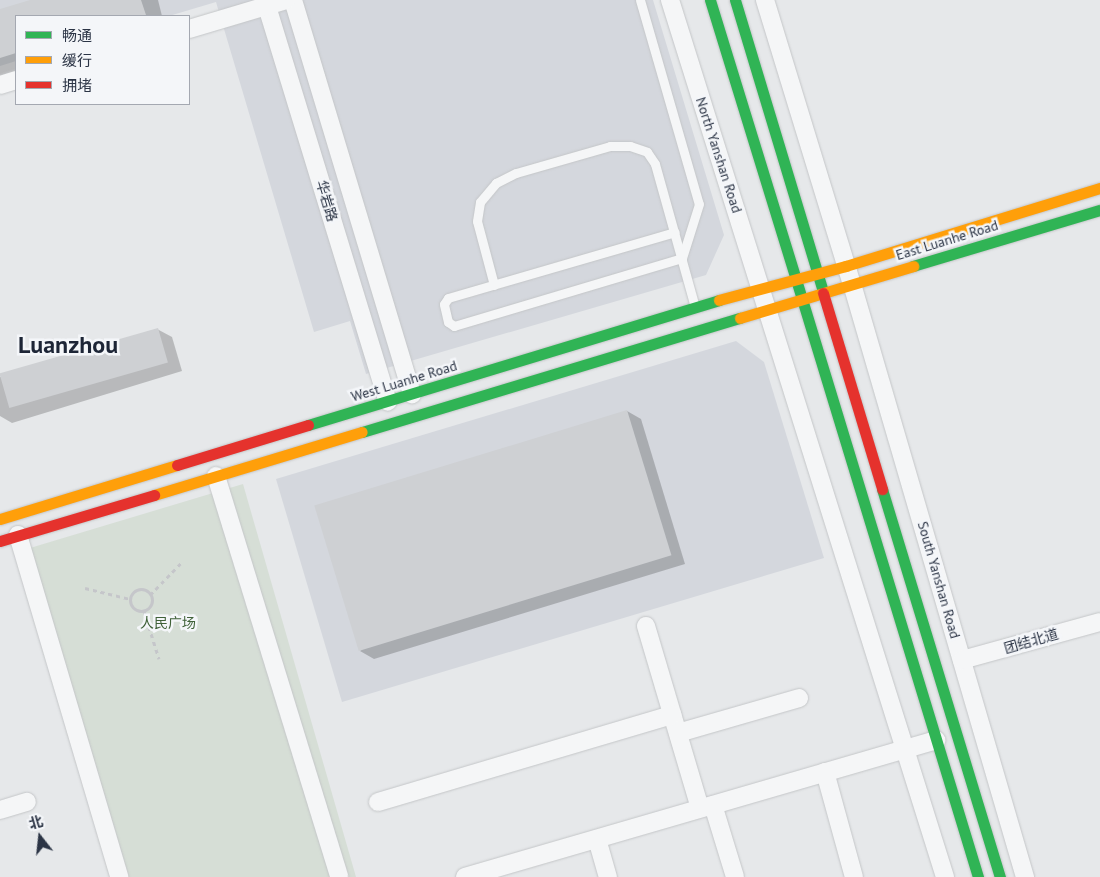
<!DOCTYPE html>
<meta charset="utf-8">
<style>
body{margin:0}
#map{position:relative;width:1100px;height:877px;overflow:hidden;background:#e6e8ea;font-family:"PT Sans","Noto Sans SC",sans-serif}
div>[style]{position:absolute}
[style*='--x']{left:calc(var(--x)*1px);top:calc(var(--y)*1px);width:calc(var(--w)*1px);rotate:calc(var(--a)*1deg)}
.built>*{inset:0;background:#d4d7dd}
.green>*{inset:0;background:#d6ded6}
.shadow>*{inset:0;background:#0003}
.building>*{inset:0;background:#ced0d3;transform-origin:0 0}
.path>*{height:3px;margin-top:-1.5px;transform-origin:0;background:repeating-linear-gradient(90deg,#c5c6ca 0 4px,transparent 0 8px)}
.path>.ring{margin:-1.5px;padding:0;box-sizing:content-box;background:none;border:3px solid #c5c6ca;border-radius:50%}
.roads{filter:drop-shadow(0 0 1px #c4c6c8) drop-shadow(0 0 1px #c4c6c8)}
.lane>*{height:9px;margin:-4.5px;padding:0 4.5px;transform-origin:4.5px;border-radius:4.5px;background:#f5f6f7}
.street>*{height:18px;margin:-9px;padding:0 9px;transform-origin:9px;border-radius:9px;background:#f5f6f7}
.fast>*{height:11px;margin:-5.5px;padding:0 5.5px;transform-origin:5.5px;border-radius:5.5px;background:#30b455}
.slow>*{height:11px;margin:-5.5px;padding:0 5.5px;transform-origin:5.5px;border-radius:5.5px;background:#ff9f0a}
.jam>*{height:11px;margin:-5.5px;padding:0 5.5px;transform-origin:5.5px;border-radius:5.5px;background:#e5322d}
span{translate:-50% -50%;white-space:nowrap;text-align:center;line-height:1.15;-webkit-text-stroke:5px #f4f6f9;paint-order:stroke}
.street-label{font-size:14px;color:#2b3445}
.park-label{font-size:14px;color:#3f6138}
.town-label{font-size:24px;color:#1d2536;font-weight:700}
.legend{position:absolute;left:15px;top:15px;width:175px;height:90px;box-sizing:border-box;background:#f4f6f9;border:1px solid #a4a8b1;margin:0;padding:6px 9px;list-style:none;font-size:15px;color:#2b3445}
.legend li{display:flex;align-items:center;gap:10px;height:25px}
.legend b{width:25px;border:1px solid #a4a8b1}
.north{position:absolute;left:15px;top:812px;width:50px;height:50px;-webkit-text-stroke:4px #f4f6f9;paint-order:stroke;rotate:344deg;font-size:14px;font-weight:700;line-height:20px;text-align:center;color:#2b3445}
.north::after{content:'';display:block;margin:auto;width:18px;height:22px;background:#2b3445;clip-path:polygon(50% 0,100% 100%,50% 72%,0 100%)}
</style>
<div id="map">
<div class="built">
<i style="clip-path:polygon(0 0,653px 0,724px 235px,706px 275px,366px 374px,350px 321px,314px 332px,216px 2px,169px 16px,16px 16px,16px 61px,0 66px)"></i>
<i style="clip-path:polygon(736px 341px,764px 362px,824px 558px,342px 702px,276px 479px)"></i>
</div>
<div class="green">
<i style="clip-path:polygon(243px 484px,356px 877px,129px 877px,30px 548px)"></i>
</div>
<div class="shadow">
<i style="clip-path:polygon(35px 0,158px 0,162px 16px,16px 16px,16px 71px,0 76px,0 10px)"></i>
<i style="clip-path:polygon(157px 329px,172px 337px,182px 371px,12px 423px,0 416px,0 377px)"></i>
<i style="clip-path:polygon(627px 411px,641px 419px,685px 564px,374px 659px,360px 651px)"></i>
</div>
<div class="building">
<i style="clip-path:polygon(30px 0,141px 0,146px 15px,16px 16px,16px 53px,0 58px,0 9px)"></i>
<i style="left:158px;top:328px;width:36px;height:165px;rotate:74deg"></i>
<i style="left:627px;top:410px;width:152px;height:327px;rotate:73deg"></i>
</div>
<div class="path">
<i style="--x:85;--y:588;--w:46;--a:13.7"></i>
<i class="ring" style="left:130px;top:589px;width:19px;height:19px"></i>
<i style="--x:150;--y:595;--w:47;--a:-45.9"></i>
<i style="--x:144;--y:611;--w:50;--a:72.6"></i>
</div>
<div class="roads">
<div class="lane">
<i style="--x:640;--y:0;--w:212;--a:73.9"></i>
<i style="--x:699;--y:204;--w:57;--a:107.5"></i>
<i style="--x:682;--y:258;--w:238;--a:163.4"></i>
<i style="--x:454;--y:326;--w:7;--a:-146"></i>
<i style="--x:448;--y:322;--w:18;--a:-103"></i>
<i style="--x:444;--y:304;--w:7;--a:-56"></i>
<i style="--x:448;--y:298;--w:236;--a:-16.2"></i>
<i style="--x:494;--y:285;--w:66;--a:-104.9"></i>
<i style="--x:477;--y:221;--w:19;--a:-81"></i>
<i style="--x:480;--y:202;--w:25;--a:-50"></i>
<i style="--x:496;--y:183;--w:22;--a:-27"></i>
<i style="--x:516;--y:173;--w:98;--a:-16"></i>
<i style="--x:610;--y:146;--w:20;--a:0"></i>
<i style="--x:630;--y:146;--w:18;--a:19"></i>
<i style="--x:647;--y:152;--w:14;--a:56"></i>
<i style="--x:655;--y:164;--w:145;--a:74.4"></i>
</div>
<div class="street">
<i style="--x:265;--y:0;--w:420;--a:73"></i>
<i style="--x:293;--y:0;--w:412;--a:73.2"></i>
<i style="--x:670;--y:0;--w:919;--a:72.59"></i>
<i style="--x:765;--y:0;--w:297;--a:73"></i>
<i style="--x:852;--y:284;--w:618;--a:73.74"></i>
<i style="--x:189;--y:29;--w:101;--a:-16.6"></i>
<i style="--x:0;--y:85;--w:17;--a:-17"></i>
<i style="--x:216;--y:476;--w:419;--a:72.9"></i>
<i style="--x:18;--y:535;--w:357;--a:73.5"></i>
<i style="--x:646;--y:626;--w:190;--a:73.5"></i>
<i style="--x:962;--y:660;--w:143;--a:-15.4"></i>
<i style="--x:678;--y:733;--w:126;--a:-16.1"></i>
<i style="--x:825;--y:772;--w:109;--a:74.6"></i>
<i style="--x:378;--y:802;--w:307;--a:-16.5"></i>
<i style="--x:713;--y:805;--w:75;--a:73"></i>
<i style="--x:0;--y:810;--w:28;--a:-17"></i>
<i style="--x:597;--y:839;--w:40;--a:74"></i>
<i style="--x:465;--y:877;--w:491;--a:-16.2"></i>
</div>
<div class="fast">
<i style="--x:710;--y:0;--w:313;--a:72.9"></i>
<i style="--x:735;--y:0;--w:305;--a:73.2"></i>
<i style="--x:913;--y:266;--w:195;--a:-16.7"></i>
<i style="--x:802;--y:299;--w:604;--a:73.06"></i>
<i style="--x:308;--y:425;--w:430;--a:-16.9"></i>
<i style="--x:362;--y:432;--w:395;--a:-16.8"></i>
<i style="--x:882;--y:489;--w:406;--a:73.1"></i>
</div>
<div class="slow">
<i style="--x:719;--y:300;--w:131;--a:-15"></i>
<i style="--x:846;--y:266;--w:266;--a:-17.1"></i>
<i style="--x:740;--y:318;--w:181;--a:-16.7"></i>
<i style="--x:154;--y:495;--w:217;--a:-16.9"></i>
<i style="--x:0;--y:519;--w:185;--a:-17"></i>
</div>
<div class="jam">
<i style="--x:823;--y:293;--w:205;--a:73.2"></i>
<i style="--x:177;--y:465;--w:137;--a:-17"></i>
<i style="--x:0;--y:541;--w:161;--a:-16.6"></i>
</div>
</div>
<div class="street-label">
<span style="left:719px;top:155px;rotate:72deg">North Yanshan Road</span>
<span style="left:327px;top:201px;rotate:73deg">华岩路</span>
<span style="left:947px;top:240px;rotate:-17deg">East Luanhe Road</span>
<span style="left:404px;top:381px;rotate:-17deg">West Luanhe Road</span>
<span style="left:939px;top:580px;rotate:74deg">South Yanshan Road</span>
<span style="left:1031px;top:641px;rotate:-16deg">团结北道</span>
</div>
<div class="park-label">
<span style="left:168px;top:623px">人民广场</span>
</div>
<div class="town-label">
<span style="left:68px;top:345px">Luanzhou</span>
</div>
<ul class="legend">
<li><b style="height:6px;background:#30b455"></b>畅通</li>
<li><b style="height:6px;background:#ff9f0a"></b>缓行</li>
<li><b style="height:6px;background:#e5322d"></b>拥堵</li>
</ul>
<div class="north">北</div>
</div>
